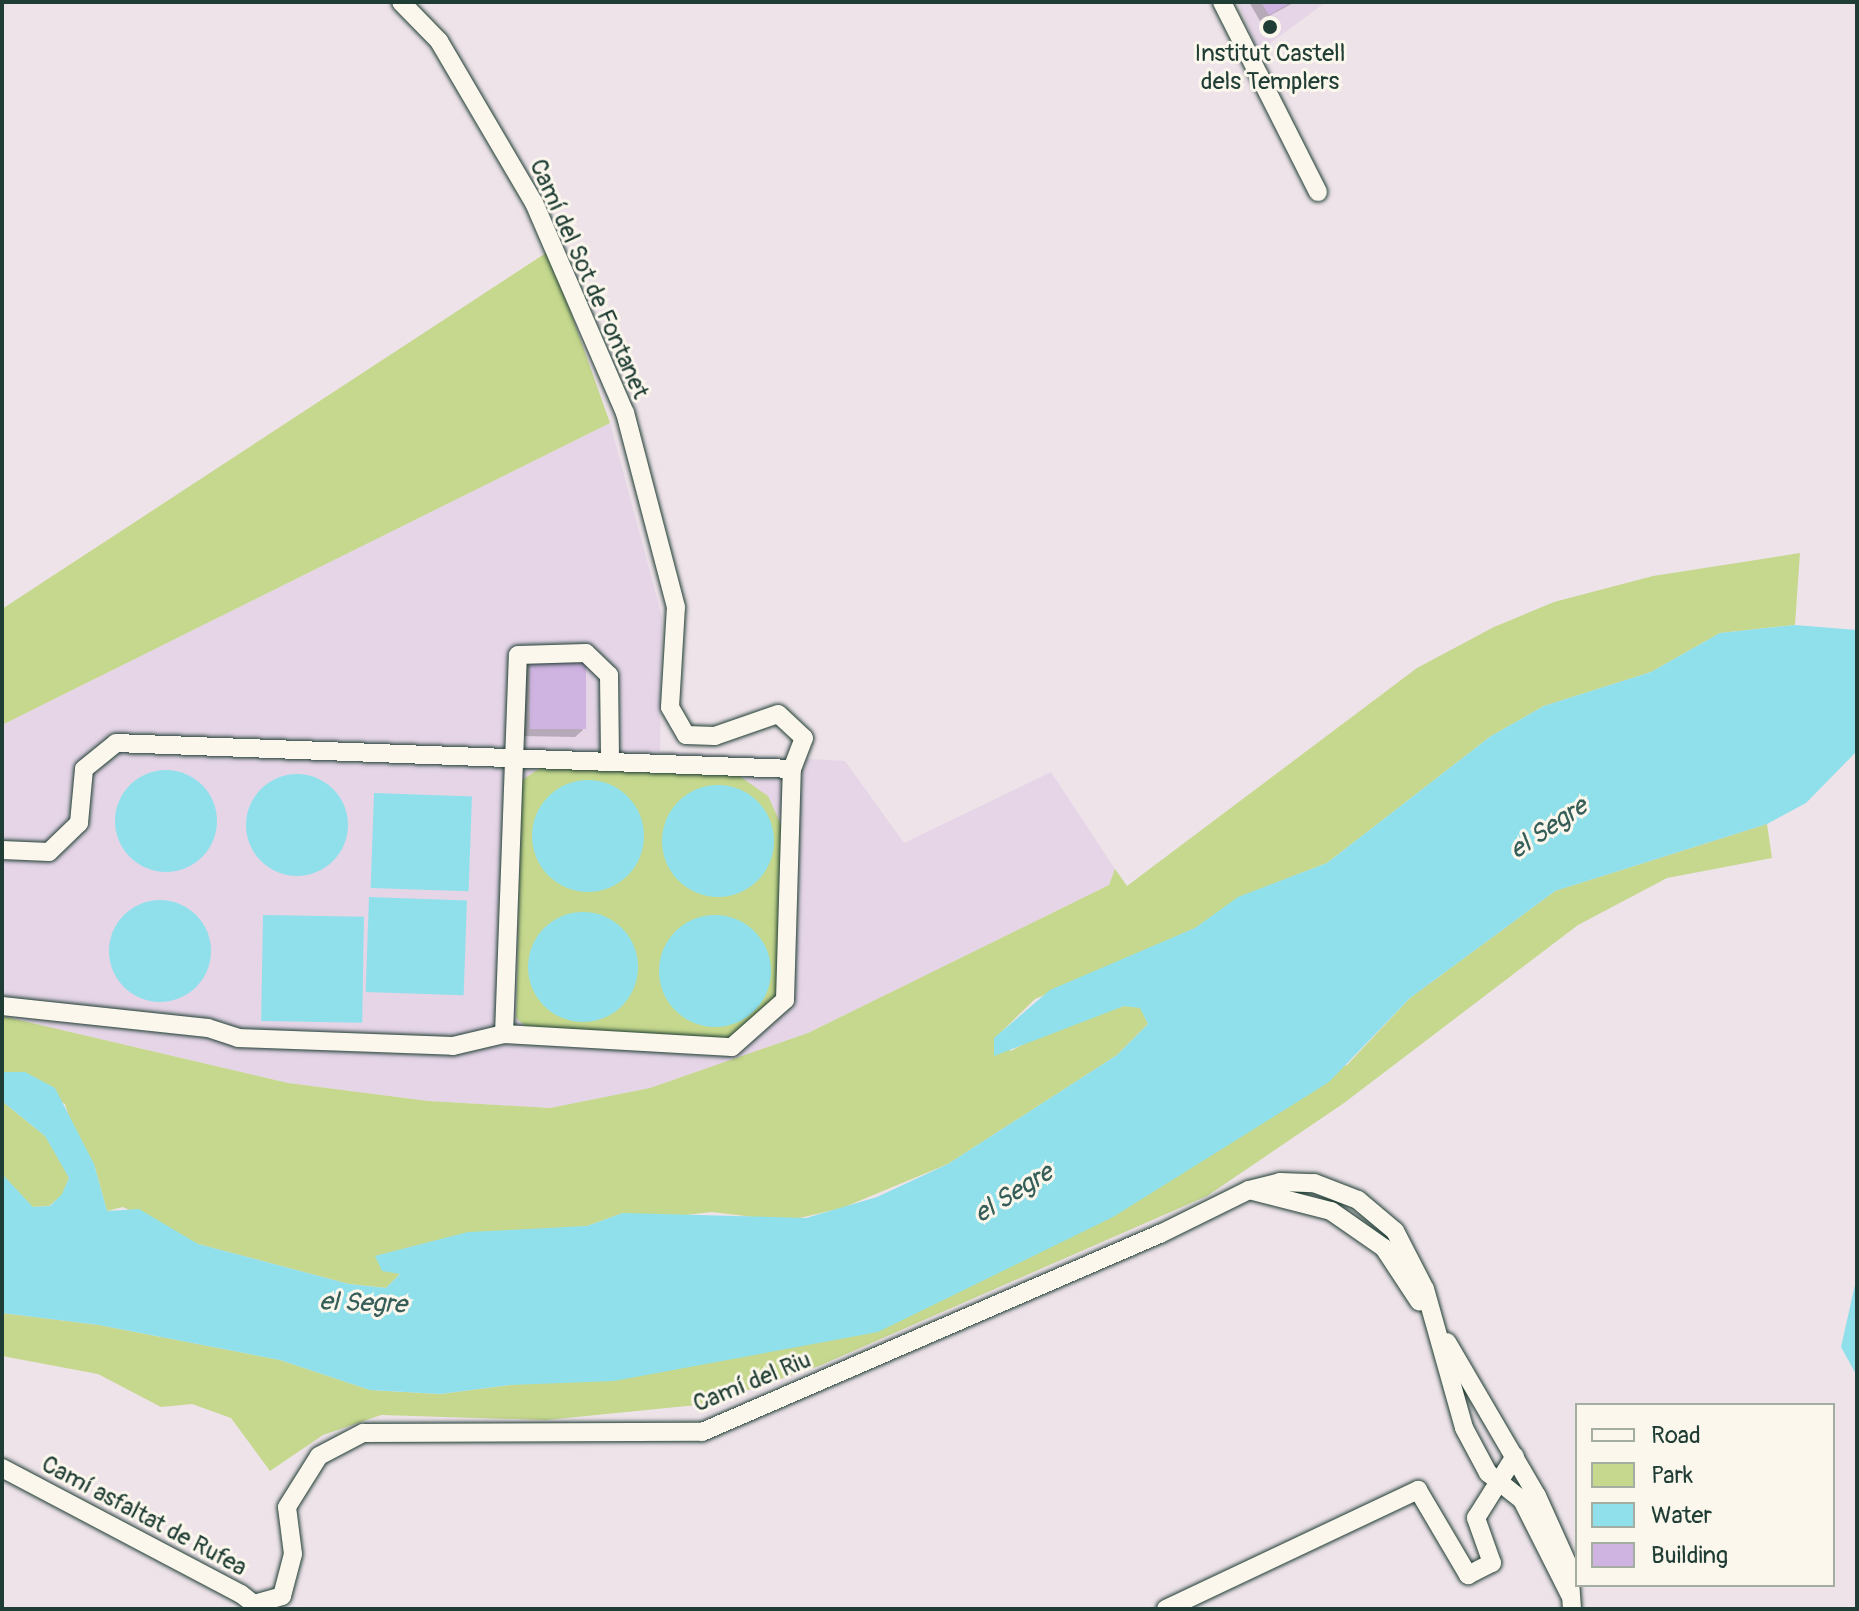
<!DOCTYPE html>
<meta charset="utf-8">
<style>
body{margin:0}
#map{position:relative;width:1859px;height:1611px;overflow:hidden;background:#eee3e9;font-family:Pangolin,sans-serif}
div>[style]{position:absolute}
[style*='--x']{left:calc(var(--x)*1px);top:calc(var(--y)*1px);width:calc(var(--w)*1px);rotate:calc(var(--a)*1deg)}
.built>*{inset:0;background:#e5d5e7}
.green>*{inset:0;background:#c5d88d}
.water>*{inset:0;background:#90e0eb;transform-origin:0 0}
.round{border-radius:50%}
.shadow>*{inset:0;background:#0003}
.building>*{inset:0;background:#cfb3e1;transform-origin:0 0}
.roads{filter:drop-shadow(0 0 2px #1f3d34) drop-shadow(0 0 2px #1f3d34)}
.minor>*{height:18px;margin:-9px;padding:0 9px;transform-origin:9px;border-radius:9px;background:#fbf7ec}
.dots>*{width:22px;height:22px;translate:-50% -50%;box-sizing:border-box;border:4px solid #fbf7ec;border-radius:50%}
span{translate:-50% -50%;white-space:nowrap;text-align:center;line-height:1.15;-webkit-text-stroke:6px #fbf7ec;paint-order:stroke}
.poi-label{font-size:24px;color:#1f3d34}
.street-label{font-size:24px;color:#1f3d34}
.water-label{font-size:26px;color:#365e59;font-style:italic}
.frame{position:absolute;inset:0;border:4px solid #1f3d34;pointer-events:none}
.legend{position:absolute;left:1575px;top:1403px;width:260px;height:184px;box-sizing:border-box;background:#fbf7ec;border:2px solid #a3ada2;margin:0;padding:10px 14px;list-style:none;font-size:24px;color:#1f3d34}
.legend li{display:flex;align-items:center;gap:16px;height:40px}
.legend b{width:40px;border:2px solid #a3ada2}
</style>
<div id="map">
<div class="built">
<i style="clip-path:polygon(1238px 2px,1326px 2px,1258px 52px)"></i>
<i style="clip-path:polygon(610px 423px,662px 617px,660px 751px,845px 761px,904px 843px,1051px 772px,1115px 869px,1109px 885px,808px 1033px,650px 1088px,550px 1108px,428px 1101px,288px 1083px,2px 1016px,2px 725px)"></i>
</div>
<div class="green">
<i style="clip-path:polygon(549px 251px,610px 423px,2px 725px,2px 609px)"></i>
<i style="clip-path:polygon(1800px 553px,1795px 625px,1720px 633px,1651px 672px,1544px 706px,1491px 736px,1327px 863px,1239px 897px,1195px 928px,1035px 999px,995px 1038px,1011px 1051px,1041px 1034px,1124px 1006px,1140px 1007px,1148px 1024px,1117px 1055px,948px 1164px,842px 1208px,787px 1221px,712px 1212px,658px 1218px,623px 1213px,587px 1226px,438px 1240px,376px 1256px,400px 1274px,386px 1288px,349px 1284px,198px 1244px,123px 1207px,107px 1211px,94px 1164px,75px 1136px,65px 1104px,2px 1072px,2px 1016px,288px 1083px,428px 1101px,550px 1108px,650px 1088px,808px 1033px,1109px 885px,1115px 869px,1127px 886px,1417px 668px,1494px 627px,1554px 602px,1653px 576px)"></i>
<i style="clip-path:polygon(545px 765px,735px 773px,768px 796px,783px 829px,778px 994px,748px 1033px,726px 1039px,530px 1030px,516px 1018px,522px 780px)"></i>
<i style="clip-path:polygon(1767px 824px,1772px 858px,1667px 878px,1578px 925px,1344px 1103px,1207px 1196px,819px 1366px,707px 1404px,546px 1420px,381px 1415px,323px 1435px,270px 1471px,231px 1418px,192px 1404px,161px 1407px,98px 1374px,2px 1356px,2px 1313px,99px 1325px,280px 1360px,370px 1390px,440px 1394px,510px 1385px,1347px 1065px,1410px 998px,1555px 891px)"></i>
<i style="clip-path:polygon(2px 1101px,45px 1136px,62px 1163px,69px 1178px,62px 1195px,49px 1206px,32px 1207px,2px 1174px)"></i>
</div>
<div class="water">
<i style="clip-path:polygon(1795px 625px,1857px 630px,1857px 751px,1806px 803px,1767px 824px,1555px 891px,1410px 998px,1329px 1082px,1113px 1217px,878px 1332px,614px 1381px,510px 1385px,440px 1394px,370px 1390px,280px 1360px,99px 1325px,2px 1313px,2px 1174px,33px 1207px,50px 1206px,62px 1194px,69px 1178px,45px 1136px,2px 1101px,2px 1072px,25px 1072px,55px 1088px,94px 1164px,107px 1211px,139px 1209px,198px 1244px,349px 1284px,386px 1288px,400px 1274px,382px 1271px,375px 1256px,468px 1232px,587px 1226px,623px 1213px,806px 1218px,877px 1197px,948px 1164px,1117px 1055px,1148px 1024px,1140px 1008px,1124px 1006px,994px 1056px,994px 1038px,1050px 990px,1195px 928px,1238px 897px,1327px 863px,1491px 736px,1544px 706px,1651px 672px,1720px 633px)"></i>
<i class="round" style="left:115px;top:770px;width:102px;height:102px"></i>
<i class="round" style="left:246px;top:774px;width:102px;height:102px"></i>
<i class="round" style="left:532px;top:780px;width:112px;height:112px"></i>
<i class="round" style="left:662px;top:785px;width:112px;height:112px"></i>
<i style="left:374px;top:793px;width:98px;height:95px;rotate:2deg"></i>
<i style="left:369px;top:897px;width:98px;height:95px;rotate:2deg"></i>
<i class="round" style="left:109px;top:900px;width:102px;height:102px"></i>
<i class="round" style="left:528px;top:912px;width:110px;height:110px"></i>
<i style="left:263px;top:915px;width:101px;height:106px;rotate:1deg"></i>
<i class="round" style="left:659px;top:915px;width:112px;height:112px"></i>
<i style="clip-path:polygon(1857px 1276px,1857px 1376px,1841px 1347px)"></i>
</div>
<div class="shadow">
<i style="clip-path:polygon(1249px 2px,1295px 2px,1260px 21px)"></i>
<i style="clip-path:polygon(531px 664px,583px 730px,575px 737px,521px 736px,523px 671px)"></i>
</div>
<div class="building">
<i style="clip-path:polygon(1261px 2px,1292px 2px,1269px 15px)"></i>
<i style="left:530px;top:662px;width:56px;height:67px"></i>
</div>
<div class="roads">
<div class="minor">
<i style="--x:1222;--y:2;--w:213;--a:63.2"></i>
<i style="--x:2;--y:850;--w:47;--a:2.4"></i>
<i style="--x:49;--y:852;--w:42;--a:-44"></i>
<i style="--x:79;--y:823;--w:54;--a:-84.7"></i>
<i style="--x:84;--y:769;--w:41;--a:-39.1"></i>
<i style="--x:116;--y:743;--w:676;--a:2.2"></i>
<i style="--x:2;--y:1006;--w:207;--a:6.1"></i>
<i style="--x:208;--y:1028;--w:32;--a:18"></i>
<i style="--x:238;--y:1038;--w:215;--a:2.1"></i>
<i style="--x:453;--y:1046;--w:52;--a:-13.2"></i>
<i style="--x:504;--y:1034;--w:228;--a:3.3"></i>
<i style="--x:732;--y:1047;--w:71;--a:-41.6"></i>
<i style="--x:785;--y:1000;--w:231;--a:-88.3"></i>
<i style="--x:792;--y:769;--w:33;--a:-69"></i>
<i style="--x:804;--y:738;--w:35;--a:-137"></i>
<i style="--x:778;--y:714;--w:67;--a:160.8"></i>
<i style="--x:715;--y:736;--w:29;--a:-178"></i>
<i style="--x:686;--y:735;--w:32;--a:-120"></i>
<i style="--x:670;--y:707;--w:100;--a:-86.6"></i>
<i style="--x:676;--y:607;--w:201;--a:-104.7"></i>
<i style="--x:625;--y:413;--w:229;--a:-113.4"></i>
<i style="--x:534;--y:203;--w:188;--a:-120.4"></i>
<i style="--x:439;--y:41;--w:54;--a:-134.3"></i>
<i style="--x:504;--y:1034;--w:379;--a:-87.9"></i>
<i style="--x:518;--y:655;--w:68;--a:-1.7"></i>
<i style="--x:586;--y:653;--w:32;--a:44"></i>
<i style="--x:609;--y:675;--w:87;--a:89.3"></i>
<i style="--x:1249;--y:1190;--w:85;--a:14.4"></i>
<i style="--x:1331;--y:1211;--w:65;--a:34.9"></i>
<i style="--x:1384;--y:1248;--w:64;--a:56.6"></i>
<i style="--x:1447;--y:1342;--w:178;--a:59.7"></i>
<i style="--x:1537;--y:1496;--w:78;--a:65.7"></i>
<i style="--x:1569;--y:1567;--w:42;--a:85.9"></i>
<i style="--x:2;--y:1468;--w:270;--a:27.8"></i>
<i style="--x:241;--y:1594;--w:24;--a:38"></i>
<i style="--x:258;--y:1603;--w:25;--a:-16"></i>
<i style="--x:282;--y:1596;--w:43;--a:-75.3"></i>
<i style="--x:293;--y:1554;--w:47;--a:-97.3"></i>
<i style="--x:287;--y:1507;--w:60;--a:-57.9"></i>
<i style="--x:319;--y:1456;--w:50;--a:-27.6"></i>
<i style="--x:363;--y:1433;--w:339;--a:-0.2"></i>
<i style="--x:702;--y:1432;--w:499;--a:-23.4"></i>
<i style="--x:1160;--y:1234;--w:99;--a:-26.3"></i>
<i style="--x:1249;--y:1190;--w:32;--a:-14"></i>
<i style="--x:1280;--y:1182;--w:34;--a:2"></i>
<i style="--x:1314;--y:1183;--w:47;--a:21.1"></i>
<i style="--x:1358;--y:1200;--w:48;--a:40"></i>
<i style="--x:1395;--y:1231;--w:65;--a:62.7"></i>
<i style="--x:1425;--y:1289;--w:144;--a:74.3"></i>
<i style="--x:1464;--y:1428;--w:51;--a:61.9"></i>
<i style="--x:1488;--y:1473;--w:43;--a:38.5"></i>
<i style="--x:1522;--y:1500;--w:106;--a:63.2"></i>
<i style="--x:1166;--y:1609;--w:279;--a:-25.3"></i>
<i style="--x:1418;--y:1490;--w:99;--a:59.5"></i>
<i style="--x:1468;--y:1575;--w:27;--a:-27"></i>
<i style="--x:1492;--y:1563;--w:48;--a:-109.6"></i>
<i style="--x:1476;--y:1518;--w:73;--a:-57.8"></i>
</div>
</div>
<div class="dots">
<i style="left:1270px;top:27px;background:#1f3d34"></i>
</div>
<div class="poi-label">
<span style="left:1270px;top:68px">Institut Castell<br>dels Templers</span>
</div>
<div class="street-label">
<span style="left:589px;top:279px;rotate:66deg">Camí del Sot de Fontanet</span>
<span style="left:752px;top:1382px;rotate:-22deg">Camí del Riu</span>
<span style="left:144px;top:1516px;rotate:28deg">Camí asfaltat de Rufea</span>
</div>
<div class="water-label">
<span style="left:1549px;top:829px;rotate:-34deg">el Segre</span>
<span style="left:1014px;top:1194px;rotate:-32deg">el Segre</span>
<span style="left:363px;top:1304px;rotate:2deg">el Segre</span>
</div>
<div class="frame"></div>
<ul class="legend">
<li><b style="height:10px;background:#fbf7ec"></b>Road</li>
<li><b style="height:22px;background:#c5d88d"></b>Park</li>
<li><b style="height:22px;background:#90e0eb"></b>Water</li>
<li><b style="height:22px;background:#cfb3e1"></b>Building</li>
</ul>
</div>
